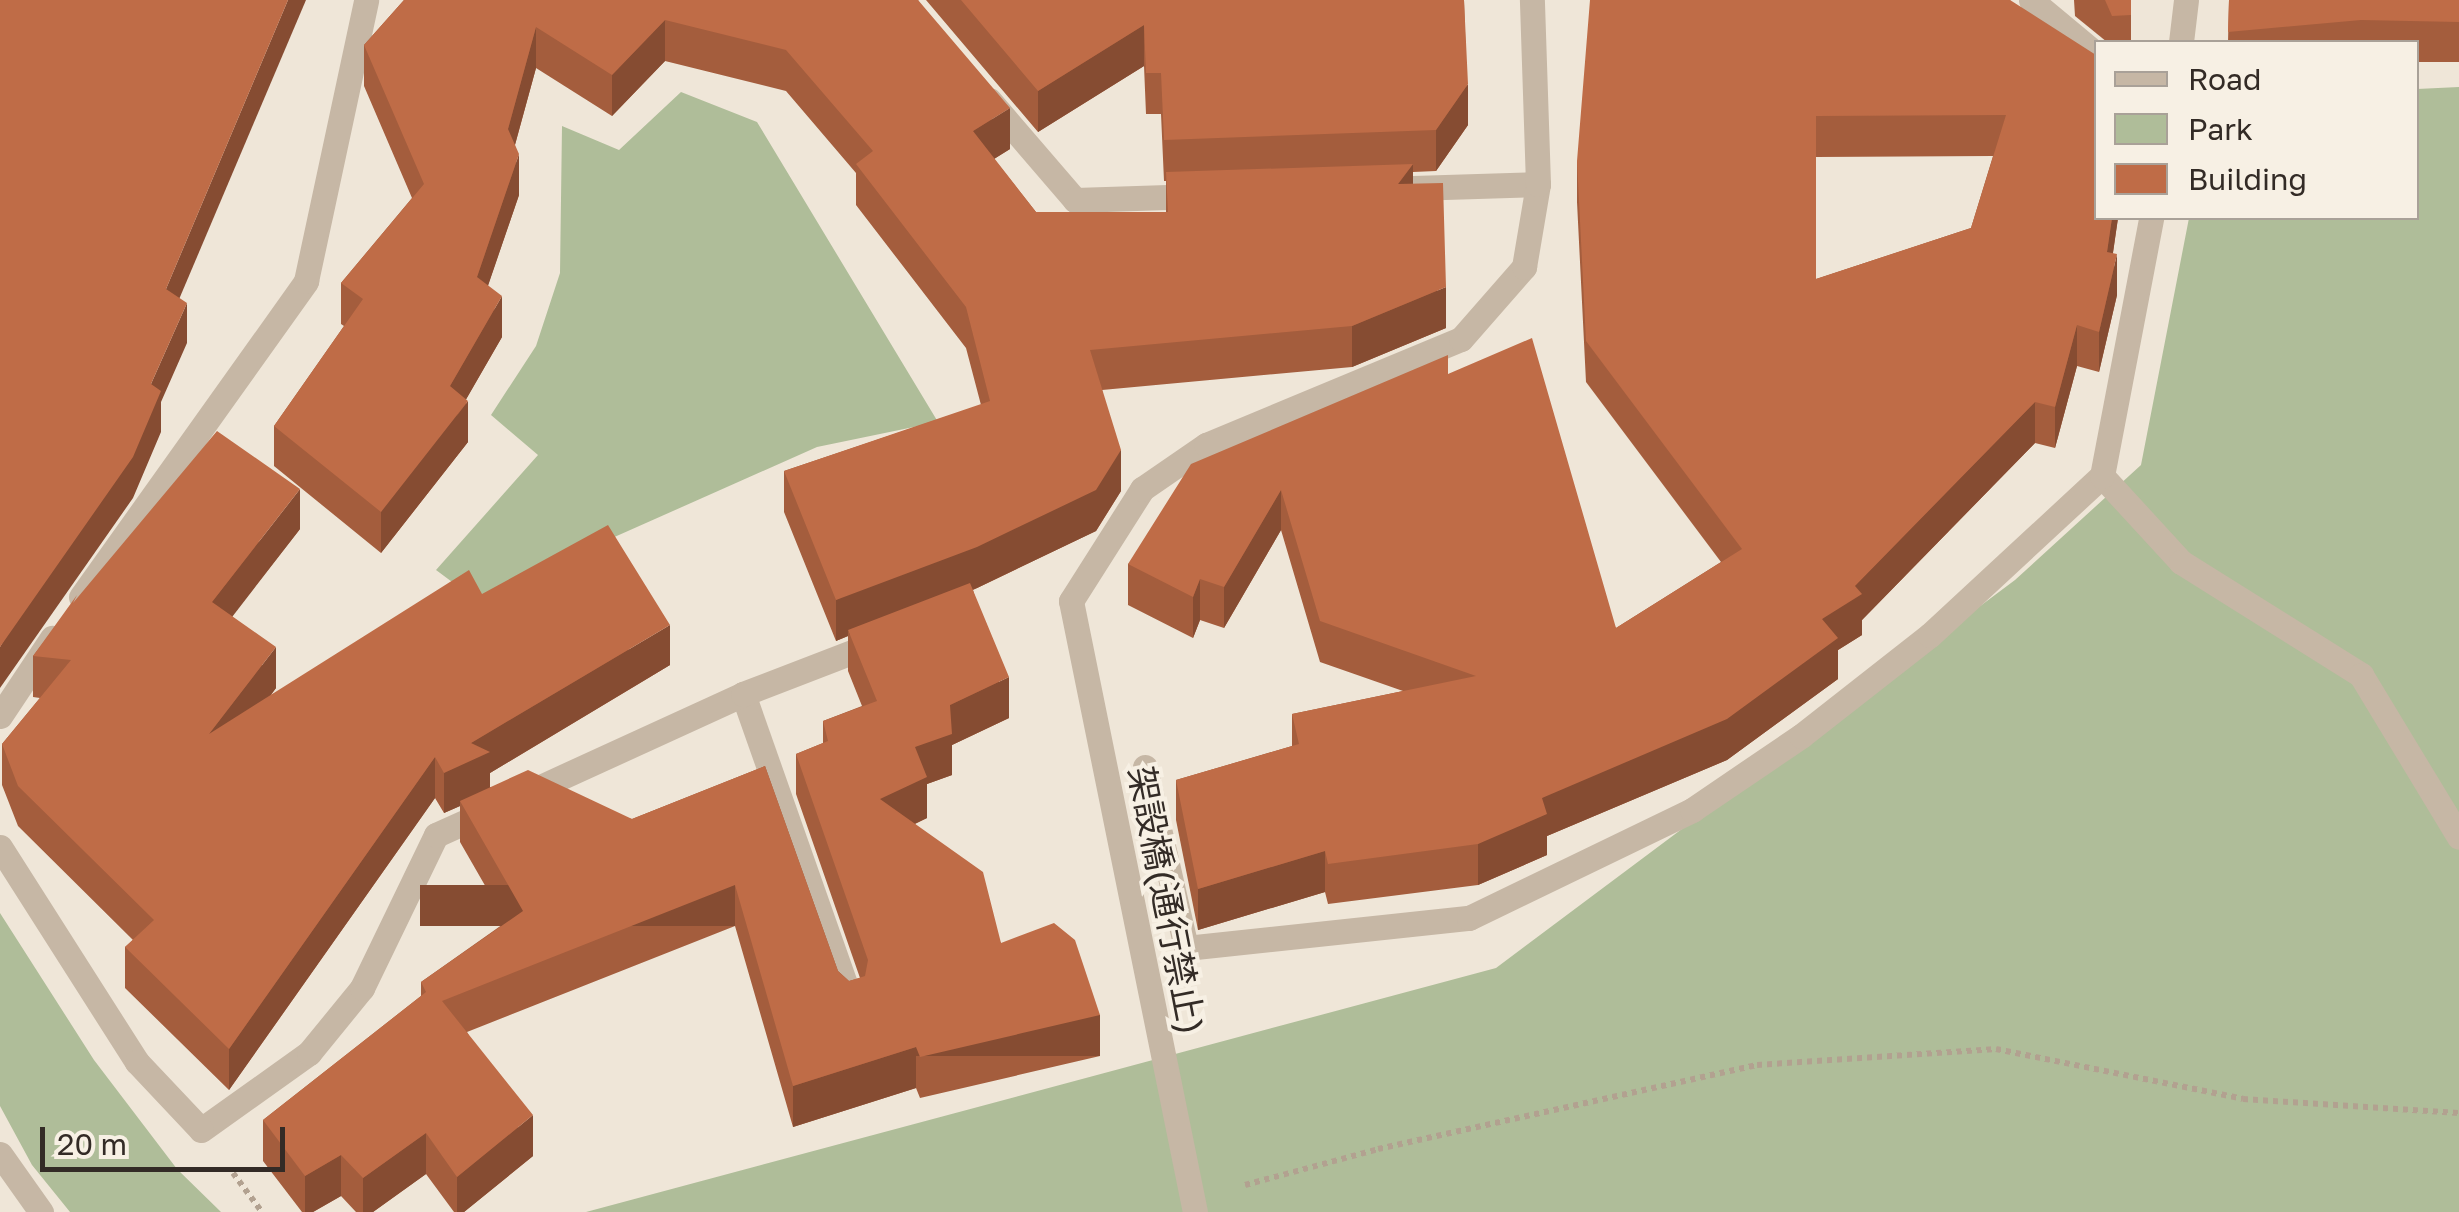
<!DOCTYPE html>
<meta charset="utf-8">
<style>
body{margin:0}
#map{position:relative;width:2459px;height:1212px;overflow:hidden;background:#efe6d8;font-family:"Golos Text","Noto Sans JP",sans-serif}
div>[style]{position:absolute}
[style*='--x']{left:calc(var(--x)*1px);top:calc(var(--y)*1px);width:calc(var(--w)*1px);rotate:calc(var(--a)*1deg)}
.green>*{inset:0;background:#afbd99}
.path>*{height:6px;margin-top:-3px;transform-origin:0;background:repeating-linear-gradient(90deg,#b2a190 0 5px,transparent 0 10px)}
.service>*{height:25px;margin:-12.5px;padding:0 12.5px;transform-origin:12.5px;border-radius:12.5px;background:#c6b7a5}
.minor>*{height:25px;margin:-12.5px;padding:0 12.5px;transform-origin:12.5px;border-radius:12.5px;background:#c6b7a5}
.tertiary>*{height:25px;margin:-12.5px;padding:0 12.5px;transform-origin:12.5px;border-radius:12.5px;background:#c6b7a5}
.service-bridge>*{height:25px;margin:-12.5px;padding:0 12.5px;transform-origin:12.5px;border-radius:12.5px;background:#c6b7a5}
.wall>*{inset:0;background:#a45d3d}
.shaded-wall>*{inset:0;background:#864c32;transform-origin:0 0}
.building>*{inset:0;background:#bf6c47}
span{translate:-50% -50%;white-space:nowrap;text-align:center;line-height:1.15;-webkit-text-stroke:8px #f7f0e4;paint-order:stroke}
.street-label{font-size:35px;color:#332b26}
.legend{position:absolute;left:2094px;top:40px;width:325px;height:180px;box-sizing:border-box;background:#f7f0e4;border:2px solid #a9a198;margin:0;padding:12px 18px;list-style:none;font-size:30px;color:#332b26}
.legend li{display:flex;align-items:center;gap:20px;height:50px}
.legend b{width:50px;border:2px solid #a9a198}
.scale{position:absolute;left:40px;top:1127px;width:245px;height:45px;box-sizing:border-box;border:5px solid #332b26;border-top:0;padding-left:12px;font-size:30px;line-height:35px;white-space:nowrap;color:#332b26;-webkit-text-stroke:8px #f7f0e4;paint-order:stroke}
</style>
<div id="map">
<div class="green">
<i style="clip-path:polygon(2459px 87px,2459px 1212px,586px 1212px,1496px 968px,2015px 580px,2141px 465px,2189px 218px,2416px 218px,2417px 89px)"></i>
<i style="clip-path:polygon(681px 92px,757px 122px,938px 422px,817px 447px,475px 599px,436px 570px,538px 455px,491px 415px,536px 346px,560px 273px,562px 126px,619px 150px)"></i>
<i style="clip-path:polygon(0 913px,94px 1060px,177px 1169px,221px 1212px,70px 1212px,32px 1165px,0 1106px)"></i>
</div>
<div class="path">
<i style="--x:233;--y:1173;--w:49;--a:53.4"></i>
<i style="--x:1245;--y:1185;--w:138;--a:-15.1"></i>
<i style="--x:1378;--y:1149;--w:388;--a:-12.5"></i>
<i style="--x:1757;--y:1065;--w:240;--a:-3.8"></i>
<i style="--x:1996;--y:1049;--w:252;--a:11.4"></i>
<i style="--x:2243;--y:1099;--w:216;--a:3.7"></i>
</div>
<div class="service">
<i style="--x:2102;--y:476;--w:117;--a:47.4"></i>
<i style="--x:2181;--y:562;--w:213;--a:32.1"></i>
<i style="--x:2361;--y:675;--w:189;--a:58.8"></i>
<i style="--x:743;--y:694;--w:331;--a:70.6"></i>
<i style="--x:1145;--y:767;--w:186;--a:77.2"></i>
<i style="--x:525;--y:794;--w:240;--a:-24.6"></i>
<i style="--x:743;--y:694;--w:145;--a:-21.1"></i>
<i style="--x:201;--y:1130;--w:133;--a:-35.5"></i>
<i style="--x:309;--y:1053;--w:84;--a:-50.8"></i>
<i style="--x:362;--y:988;--w:170;--a:-64.2"></i>
<i style="--x:436;--y:835;--w:58;--a:-24.4"></i>
</div>
<div class="minor">
<i style="--x:2031;--y:0;--w:85;--a:39.7"></i>
<i style="--x:2181;--y:42;--w:42;--a:-83.2"></i>
<i style="--x:989;--y:100;--w:132;--a:49.3"></i>
<i style="--x:1075;--y:200;--w:123;--a:-1.9"></i>
<i style="--x:1413;--y:188;--w:125;--a:-1.8"></i>
<i style="--x:81;--y:597;--w:388;--a:-54.5"></i>
<i style="--x:306;--y:281;--w:287;--a:-77.9"></i>
<i style="--x:1071;--y:601;--w:133;--a:-57.6"></i>
<i style="--x:1142;--y:489;--w:78;--a:-34.5"></i>
<i style="--x:1206;--y:445;--w:276;--a:-22.6"></i>
<i style="--x:1461;--y:339;--w:96;--a:-48.8"></i>
<i style="--x:1524;--y:267;--w:84;--a:-80.4"></i>
<i style="--x:1538;--y:184;--w:184;--a:-91.9"></i>
<i style="--x:0;--y:716;--w:94;--a:-56.3"></i>
<i style="--x:0;--y:847;--w:255;--a:57.5"></i>
<i style="--x:137;--y:1062;--w:93;--a:46.7"></i>
<i style="--x:1186;--y:948;--w:285;--a:-6.1"></i>
<i style="--x:1469;--y:918;--w:248;--a:-25.8"></i>
<i style="--x:1692;--y:810;--w:132;--a:-34.2"></i>
<i style="--x:1801;--y:736;--w:164;--a:-38.1"></i>
<i style="--x:1930;--y:635;--w:234;--a:-42.8"></i>
<i style="--x:2102;--y:476;--w:263;--a:-79.2"></i>
</div>
<div class="tertiary">
<i style="--x:0;--y:1154;--w:71;--a:54.7"></i>
</div>
<div class="service-bridge">
<i style="--x:1071;--y:601;--w:623;--a:78.53"></i>
</div>
<div class="wall">
<i style="clip-path:polygon(404px 0,918px 0,1010px 149px,994px 159px,1036px 212px,1166px 212px,1166px 181px,1164px 181px,1161px 114px,1146px 114px,1144px 66px,1038px 132px,926px 0,1464px 0,1468px 125px,1436px 171px,1413px 172px,1413px 184px,1446px 328px,1352px 367px,1102px 390px,1121px 491px,1096px 531px,973px 590px,1009px 718px,952px 745px,952px 775px,927px 784px,927px 818px,915px 824px,1001px 943px,1100px 1056px,920px 1098px,916px 1088px,793px 1127px,735px 926px,467px 1032px,533px 1156px,464px 1212px,454px 1212px,426px 1174px,373px 1212px,356px 1212px,341px 1196px,313px 1212px,302px 1212px,263px 1161px,263px 1120px,421px 996px,421px 982px,506px 922px,460px 842px,460px 806px,444px 813px,435px 798px,229px 1090px,125px 988px,125px 947px,133px 940px,18px 826px,2px 785px,2px 744px,40px 698px,33px 697px,33px 656px,77px 599px,300px 529px,232px 616px,276px 688px,271px 695px,482px 594px,670px 665px,490px 773px,490px 787px,632px 819px,765px 766px,838px 971px,849px 981px,860px 978px,796px 794px,796px 754px,823px 743px,823px 721px,862px 706px,848px 671px,848px 636px,836px 641px,784px 512px,784px 471px,981px 405px,966px 348px,856px 205px,856px 173px,786px 91px,665px 61px,612px 116px,536px 68px,515px 145px,519px 195px,488px 285px,502px 337px,466px 399px,468px 442px,381px 553px,274px 466px,274px 426px,344px 326px,341px 324px,341px 283px,412px 198px,364px 86px,364px 45px)"></i>
<i style="clip-path:polygon(evenodd,2010px 0,2118px 218px,2113px 253px,2117px 295px,2099px 372px,2077px 366px,2055px 448px,2035px 443px,1862px 620px,1862px 635px,1838px 650px,1838px 679px,1727px 760px,1547px 836px,1547px 855px,1478px 885px,1328px 904px,1325px 892px,1198px 930px,1176px 820px,1176px 780px,1292px 746px,1292px 714px,1403px 691px,1320px 662px,1281px 530px,1224px 628px,1200px 620px,1193px 638px,1128px 605px,1128px 564px,1448px 374px,1616px 628px,1721px 562px,1586px 382px,1577px 202px,1577px 161px,2010px 0,1993px 156px,1971px 228px,1816px 279px,1816px 157px,1993px 156px)"></i>
<i style="clip-path:polygon(2074px 0,2131px 0,2131px 42px,2107px 42px,2075px 16px)"></i>
<i style="clip-path:polygon(2229px 0,2459px 0,2459px 62px,2416px 62px,2416px 42px,2228px 42px)"></i>
</div>
<div class="shaded-wall">
<i style="clip-path:polygon(288px 0,306px 0,166px 330px,166px 289px)"></i>
<i style="clip-path:polygon(665px 20px,665px 61px,612px 116px,612px 75px)"></i>
<i style="clip-path:polygon(1144px 25px,1144px 66px,1038px 132px,1038px 91px)"></i>
<i style="clip-path:polygon(536px 27px,536px 68px,508px 170px,508px 129px)"></i>
<i style="clip-path:polygon(1468px 84px,1468px 125px,1436px 171px,1436px 130px)"></i>
<i style="clip-path:polygon(1010px 108px,1010px 149px,973px 172px,973px 131px)"></i>
<i style="clip-path:polygon(519px 154px,519px 195px,477px 318px,477px 277px)"></i>
<i style="clip-path:polygon(1413px 164px,1413px 205px,1398px 184px)"></i>
<i style="clip-path:polygon(2112px 218px,2118px 218px,2107px 293px,2107px 252px)"></i>
<i style="clip-path:polygon(2117px 254px,2117px 295px,2099px 372px,2099px 332px)"></i>
<i style="clip-path:polygon(1446px 287px,1446px 328px,1352px 367px,1352px 326px)"></i>
<i style="clip-path:polygon(502px 296px,502px 337px,456px 417px,468px 401px,468px 442px,381px 553px,381px 512px,450px 386px)"></i>
<i style="clip-path:polygon(187px 303px,187px 343px,161px 402px,161px 432px,133px 498px,0 688px,0 647px,151px 384px)"></i>
<i style="clip-path:polygon(2077px 325px,2077px 366px,2055px 448px,2055px 407px)"></i>
<i style="clip-path:polygon(2035px 402px,2035px 443px,1862px 620px,1862px 635px,1838px 650px,1838px 679px,1727px 760px,1547px 836px,1547px 855px,1478px 885px,1478px 844px,1542px 798px,1822px 619px)"></i>
<i style="clip-path:polygon(1121px 450px,1121px 491px,1096px 531px,977px 588px,850px 635px,848px 630px,848px 636px,836px 641px,836px 600px)"></i>
<i style="clip-path:polygon(300px 489px,300px 529px,212px 643px,212px 602px)"></i>
<i style="clip-path:polygon(1281px 490px,1281px 530px,1224px 628px,1224px 587px)"></i>
<i style="clip-path:polygon(1200px 579px,1200px 620px,1193px 638px,1193px 597px)"></i>
<i style="clip-path:polygon(670px 625px,670px 665px,490px 773px,490px 793px,460px 801px,460px 806px,444px 813px,444px 773px,471px 743px)"></i>
<i style="clip-path:polygon(276px 647px,276px 688px,209px 775px,209px 734px)"></i>
<i style="clip-path:polygon(1009px 677px,1009px 718px,952px 745px,952px 775px,927px 784px,927px 818px,880px 840px,880px 799px,915px 747px,950px 705px)"></i>
<i style="clip-path:polygon(435px 757px,435px 798px,229px 1090px,229px 1049px)"></i>
<i style="clip-path:polygon(1325px 851px,1325px 892px,1198px 930px,1198px 889px)"></i>
<i style="left:735px;top:885px;width:41px;height:315px;rotate:90deg"></i>
<i style="left:1100px;top:1015px;width:41px;height:185px;rotate:90deg"></i>
<i style="clip-path:polygon(916px 1047px,916px 1088px,793px 1127px,793px 1086px)"></i>
<i style="clip-path:polygon(533px 1115px,533px 1156px,464px 1212px,457px 1212px,457px 1177px)"></i>
<i style="clip-path:polygon(426px 1133px,426px 1174px,373px 1212px,363px 1212px,363px 1178px)"></i>
<i style="clip-path:polygon(341px 1155px,341px 1196px,313px 1212px,305px 1212px,305px 1176px)"></i>
</div>
<div class="building">
<i style="clip-path:polygon(0 0,288px 0,166px 289px,187px 303px,151px 384px,161px 391px,133px 457px,0 647px)"></i>
<i style="clip-path:polygon(404px 0,918px 0,1010px 108px,973px 131px,1036px 212px,1168px 212px,1166px 172px,1413px 164px,1398px 184px,1443px 183px,1446px 287px,1352px 326px,1090px 350px,1121px 450px,1096px 490px,977px 547px,836px 600px,784px 471px,990px 401px,966px 307px,856px 164px,873px 151px,786px 50px,665px 20px,612px 75px,536px 27px,508px 129px,519px 154px,477px 277px,502px 296px,450px 386px,468px 401px,381px 512px,274px 426px,363px 299px,341px 283px,424px 184px,364px 45px)"></i>
<i style="clip-path:polygon(961px 0,1464px 0,1468px 84px,1436px 130px,1164px 140px,1161px 73px,1146px 73px,1144px 25px,1038px 91px)"></i>
<i style="clip-path:polygon(evenodd,1590px 0,2010px 0,2096px 55px,2096px 218px,2112px 218px,2107px 252px,2117px 254px,2099px 332px,2077px 325px,2055px 407px,2035px 402px,1855px 586px,1862px 594px,1822px 619px,1838px 638px,1727px 719px,1542px 798px,1547px 814px,1478px 844px,1328px 864px,1325px 851px,1198px 889px,1176px 780px,1299px 744px,1292px 714px,1476px 676px,1320px 621px,1281px 490px,1224px 587px,1200px 579px,1193px 597px,1128px 564px,1191px 464px,1448px 355px,1448px 374px,1532px 338px,1616px 628px,1742px 549px,1586px 341px,1577px 161px,1590px 0,2006px 115px,1971px 228px,1816px 279px,1816px 116px,2006px 115px)"></i>
<i style="clip-path:polygon(2105px 0,2131px 0,2131px 15px,2112px 16px)"></i>
<i style="clip-path:polygon(2229px 0,2459px 0,2459px 22px,2361px 20px,2228px 32px)"></i>
<i style="clip-path:polygon(217px 431px,300px 489px,212px 602px,276px 647px,209px 734px,469px 570px,482px 594px,608px 525px,670px 625px,471px 743px,490px 752px,444px 773px,435px 757px,229px 1049px,125px 947px,154px 920px,18px 786px,2px 744px,71px 660px,33px 656px,77px 595px,73px 603px)"></i>
<i style="clip-path:polygon(970px 583px,1009px 677px,950px 705px,952px 734px,915px 747px,927px 777px,880px 799px,983px 872px,1001px 943px,1054px 923px,1075px 940px,1100px 1015px,920px 1057px,916px 1047px,793px 1086px,735px 885px,442px 1001px,533px 1115px,457px 1177px,426px 1133px,363px 1178px,341px 1155px,305px 1176px,263px 1120px,426px 992px,421px 982px,523px 911px,460px 801px,528px 770px,632px 819px,765px 766px,838px 971px,849px 981px,865px 976px,868px 960px,796px 754px,828px 741px,823px 721px,877px 701px,848px 630px)"></i>
</div>
<div class="street-label">
<span style="left:1167px;top:900px;rotate:79deg">架設橋(通行禁止)</span>
</div>
<ul class="legend">
<li><b style="height:12px;background:#c6b7a5"></b>Road</li>
<li><b style="height:28px;background:#afbd99"></b>Park</li>
<li><b style="height:28px;background:#bf6c47"></b>Building</li>
</ul>
<div class="scale">20 m</div>
</div>
